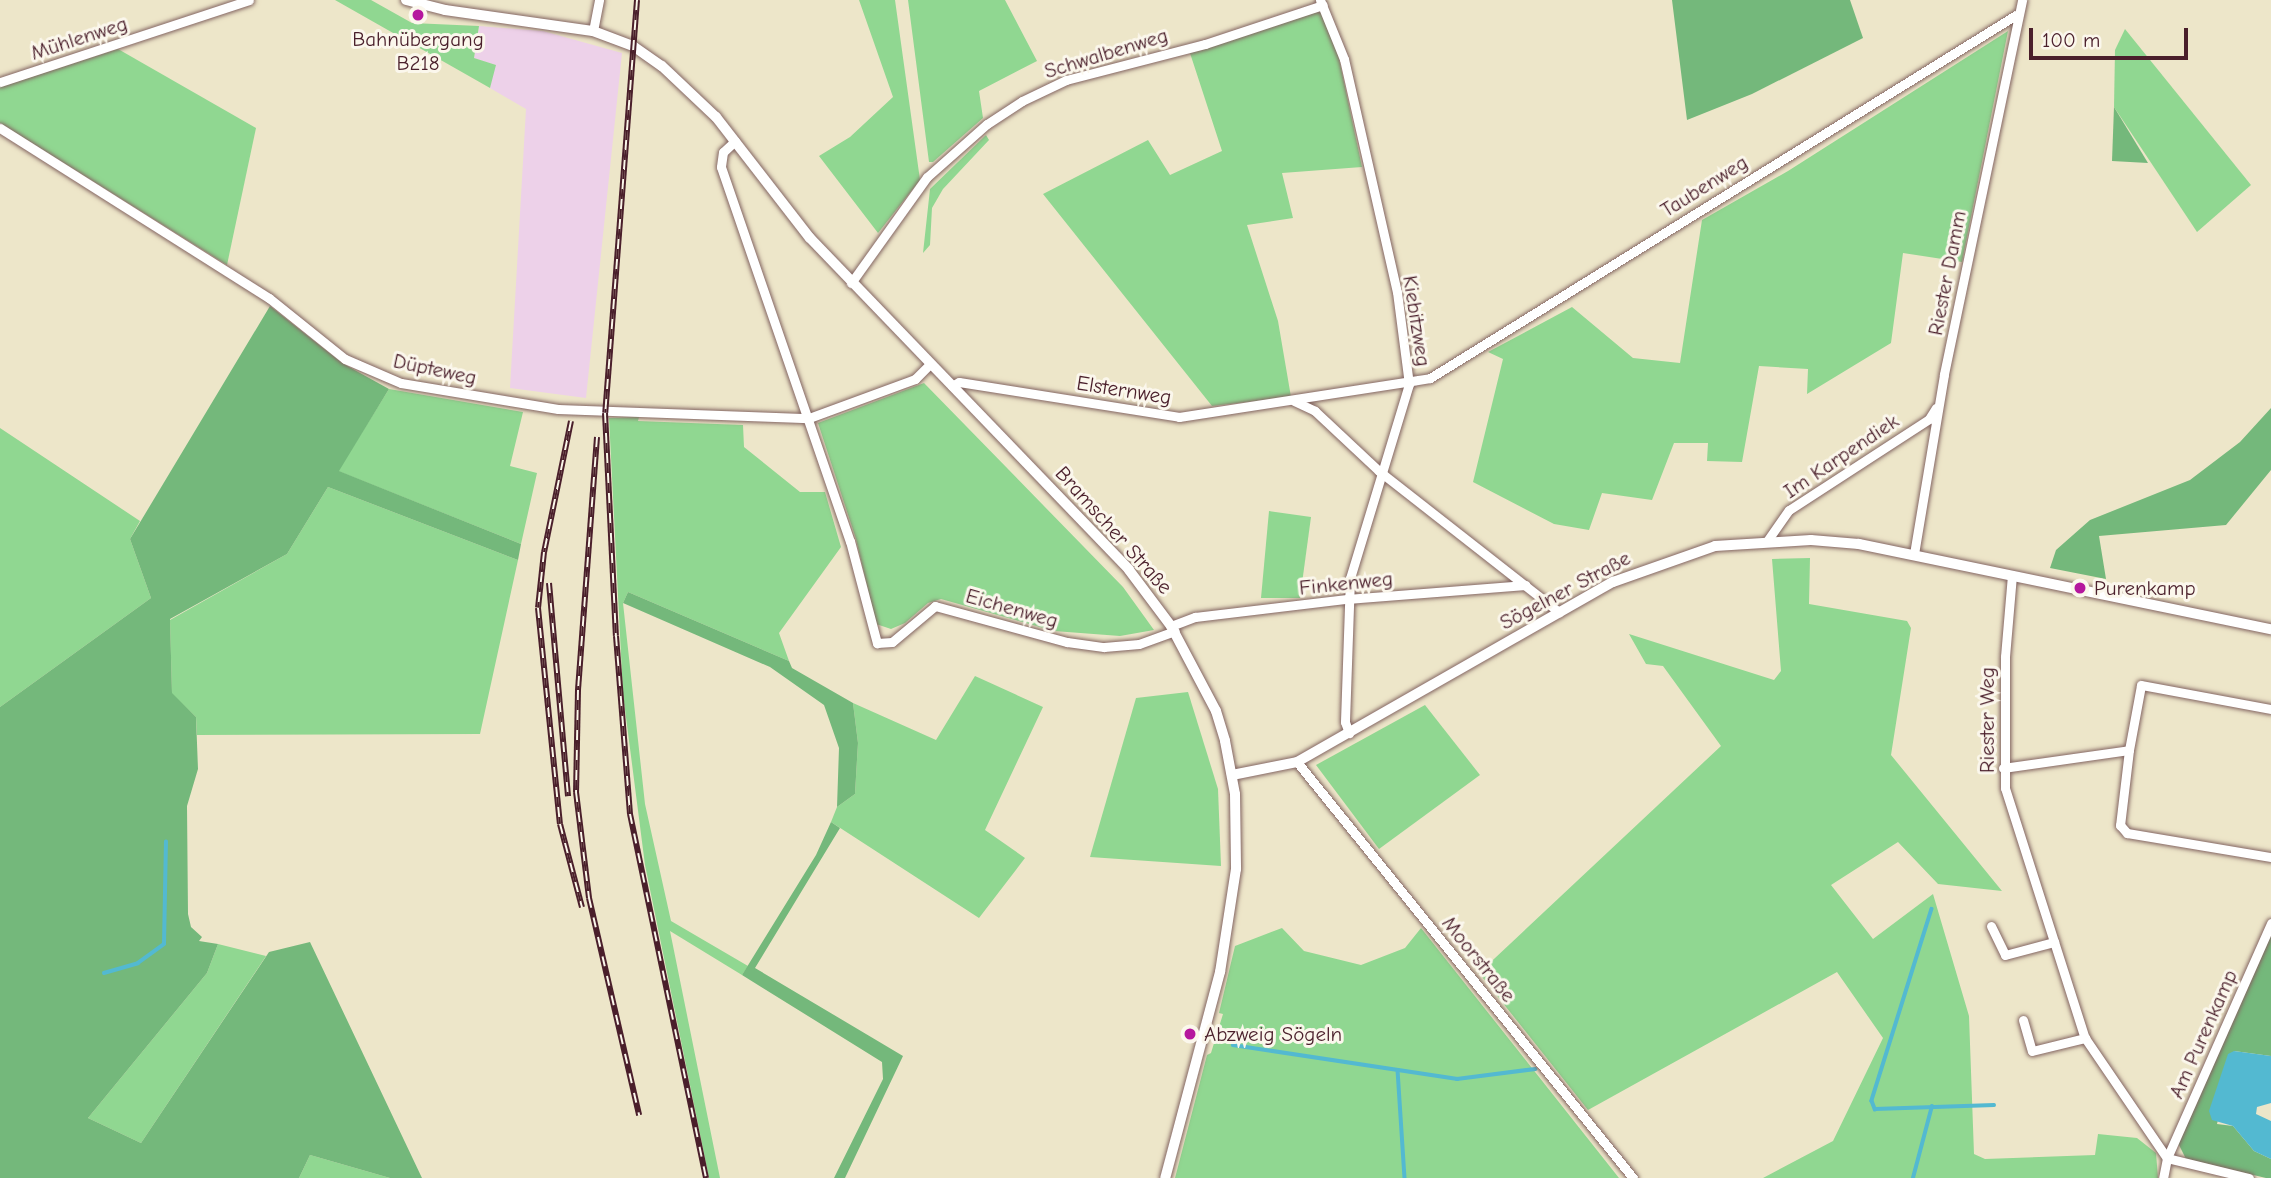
<!DOCTYPE html>
<meta charset="utf-8">
<style>
body{margin:0}
#map{position:relative;width:2271px;height:1178px;overflow:hidden;background:#ede6c9;font-family:"Comic Neue",sans-serif}
div>[style]{position:absolute}
[style*='--x']{left:calc(var(--x)*1px);top:calc(var(--y)*1px);width:calc(var(--w)*1px);rotate:calc(var(--a)*1deg)}
.built>*{inset:0;background:#edd1e9}
.green>*{inset:0;background:#90d791}
.forest>*{inset:0;background:#74b87b}
.water>*{inset:0;background:#53b9d1}
.stream>*{height:3.5px;margin:-1.75px;padding:0 1.75px;transform-origin:1.75px;border-radius:1.75px;background:#53b9d1}
.roads{filter:drop-shadow(0 0 2px #836562) drop-shadow(0 0 2px #836562)}
.minor>*{height:9px;margin:-4.5px;padding:0 4.5px;transform-origin:4.5px;border-radius:4.5px;background:#fff}
.tertiary>*{height:10px;margin:-5px;padding:0 5px;transform-origin:5px;border-radius:5px;background:#fff}
.rail>*{height:6px;margin-top:-3px;transform-origin:0;background:repeating-linear-gradient(90deg,#fbf7ec 0 10px,#4a1f2b 0 20px);box-sizing:border-box;border-block:2px solid #4a1f2b}
.dots>*{width:19px;height:19px;translate:-50% -50%;box-sizing:border-box;border:4px solid #fbf7ec;border-radius:50%}
span{translate:-50% -50%;white-space:nowrap;text-align:center;line-height:1.15;-webkit-text-stroke:6px #fbf7ec;paint-order:stroke}
.street-label{font-size:21px;color:#4a1f2b}
.poi-label{font-size:21px;color:#4a1f2b}
.left{translate:0 -50%;text-align:left}
.scale{position:absolute;left:2029px;top:28px;width:159px;height:32px;box-sizing:border-box;border:4px solid #4a1f2b;border-top:0;padding-left:9px;font-size:21px;line-height:24px;white-space:nowrap;color:#4a1f2b;-webkit-text-stroke:5px #fbf7ec;paint-order:stroke}
</style>
<div id="map">
<div class="built">
<i style="clip-path:polygon(479px 26px,543px 31px,622px 53px,586px 398px,510px 388px,526px 109px,490px 88px,495px 65px,474px 58px)"></i>
</div>
<div class="green">
<i style="clip-path:polygon(335px 0,371px 0,412px 23px,479px 26px,474px 58px,496px 65px,490px 88px)"></i>
<i style="clip-path:polygon(859px 0,895px 0,920px 180px,878px 233px,819px 156px,850px 137px,893px 97px)"></i>
<i style="clip-path:polygon(908px 0,1005px 0,1037px 61px,979px 91px,983px 118px,933px 162px,929px 162px)"></i>
<i style="clip-path:polygon(1322px 9px,1338px 54px,1362px 167px,1282px 173px,1293px 218px,1247px 225px,1278px 321px,1291px 397px,1212px 406px,1043px 194px,1148px 140px,1170px 175px,1222px 151px,1189px 50px)"></i>
<i style="clip-path:polygon(2125px 29px,2251px 185px,2197px 232px,2114px 107px,2115px 50px)"></i>
<i style="clip-path:polygon(2008px 31px,1962px 262px,1903px 253px,1891px 343px,1807px 394px,1808px 369px,1759px 366px,1742px 462px,1707px 461px,1708px 443px,1674px 443px,1652px 500px,1602px 493px,1589px 530px,1554px 524px,1473px 482px,1503px 359px,1488px 352px,1572px 307px,1633px 358px,1680px 363px,1702px 220px,1788px 171px)"></i>
<i style="clip-path:polygon(118px 49px,256px 128px,227px 265px,0 123px,0 87px)"></i>
<i style="clip-path:polygon(986px 135px,989px 140px,943px 189px,932px 208px,930px 245px,923px 253px,930px 189px)"></i>
<i style="clip-path:polygon(924px 383px,1123px 587px,1154px 630px,1120px 636px,1054px 631px,941px 599px,928px 603px,905px 623px,891px 629px,876px 624px,856px 539px,818px 423px)"></i>
<i style="clip-path:polygon(389px 389px,523px 412px,510px 466px,537px 473px,521px 544px,338px 471px)"></i>
<i style="clip-path:polygon(639px 417px,638px 421px,743px 425px,744px 447px,800px 492px,825px 492px,841px 547px,779px 633px,789px 661px,628px 592px,623px 603px,645px 804px,671px 921px,748px 966px,742px 975px,670px 931px,720px 1178px,709px 1178px,645px 865px,623px 694px,609px 418px)"></i>
<i style="clip-path:polygon(0 428px,140px 521px,130px 539px,151px 598px,0 707px)"></i>
<i style="clip-path:polygon(328px 487px,518px 560px,480px 734px,197px 735px,196px 717px,172px 694px,170px 620px,287px 554px)"></i>
<i style="clip-path:polygon(1269px 511px,1311px 517px,1300px 598px,1261px 598px)"></i>
<i style="clip-path:polygon(1810px 558px,1809px 604px,1907px 621px,1911px 628px,1891px 755px,2002px 891px,1938px 884px,1898px 842px,1831px 885px,1873px 939px,1933px 894px,1969px 1016px,1974px 1154px,1985px 1159px,2095px 1155px,2098px 1134px,2137px 1138px,2156px 1153px,2158px 1178px,1763px 1178px,1833px 1141px,1883px 1038px,1837px 972px,1588px 1110px,1479px 973px,1721px 746px,1663px 666px,1646px 664px,1629px 634px,1774px 680px,1781px 671px,1772px 559px)"></i>
<i style="clip-path:polygon(975px 676px,1043px 707px,985px 830px,1025px 858px,979px 918px,831px 822px,837px 807px,855px 794px,858px 743px,853px 703px,936px 740px)"></i>
<i style="clip-path:polygon(1188px 692px,1218px 789px,1221px 866px,1090px 857px,1136px 698px)"></i>
<i style="clip-path:polygon(1425px 705px,1480px 775px,1379px 849px,1316px 765px)"></i>
<i style="clip-path:polygon(1282px 928px,1304px 951px,1361px 965px,1405px 948px,1421px 928px,1619px 1178px,1175px 1178px,1207px 1055px,1211px 1053px,1223px 1014px,1219px 1013px,1235px 946px)"></i>
<i style="clip-path:polygon(218px 944px,266px 956px,141px 1143px,88px 1118px,207px 973px)"></i>
<i style="clip-path:polygon(310px 1155px,390px 1178px,299px 1178px)"></i>
</div>
<div class="forest">
<i style="clip-path:polygon(1672px 0,1850px 0,1863px 38px,1752px 94px,1687px 120px)"></i>
<i style="clip-path:polygon(2114px 107px,2148px 163px,2112px 161px)"></i>
<i style="clip-path:polygon(270px 306px,342px 363px,389px 389px,339px 471px,521px 544px,518px 560px,328px 487px,287px 554px,170px 619px,172px 693px,196px 717px,198px 769px,187px 806px,188px 914px,191px 927px,202px 937px,199px 941px,218px 944px,207px 973px,88px 1118px,141px 1143px,269px 952px,310px 942px,422px 1178px,390px 1178px,310px 1155px,299px 1178px,0 1178px,0 707px,151px 598px,130px 539px)"></i>
<i style="clip-path:polygon(2271px 408px,2271px 470px,2226px 525px,2099px 536px,2106px 579px,2050px 568px,2056px 550px,2090px 520px,2190px 480px,2240px 442px)"></i>
<i style="clip-path:polygon(628px 592px,789px 661px,792px 668px,853px 703px,858px 743px,855px 794px,837px 807px,839px 748px,824px 705px,770px 667px,623px 603px)"></i>
<i style="clip-path:polygon(831px 822px,840px 828px,755px 968px,903px 1056px,845px 1178px,834px 1178px,883px 1079px,882px 1062px,742px 975px,816px 855px)"></i>
<i style="clip-path:polygon(2271px 934px,2271px 1056px,2234px 1051px,2217px 1124px,2233px 1126px,2254px 1151px,2271px 1159px,2271px 1178px,2266px 1178px,2186px 1159px,2178px 1143px)"></i>
</div>
<div class="water">
<i style="clip-path:polygon(2234px 1051px,2271px 1056px,2271px 1103px,2257px 1107px,2256px 1114px,2271px 1121px,2271px 1159px,2254px 1151px,2233px 1126px,2212px 1120px,2209px 1111px,2228px 1054px)"></i>
</div>
<div class="stream">
<i style="--x:1932;--y:909;--w:201;--a:107.4"></i>
<i style="--x:1872;--y:1101;--w:9;--a:69"></i>
<i style="--x:1875;--y:1109;--w:119;--a:-1.9"></i>
<i style="--x:104;--y:973;--w:35;--a:-16"></i>
<i style="--x:138;--y:963;--w:32;--a:-36"></i>
<i style="--x:164;--y:944;--w:102;--a:-88.9"></i>
<i style="--x:1233;--y:1045;--w:227;--a:8.6"></i>
<i style="--x:1457;--y:1079;--w:79;--a:-7.3"></i>
<i style="--x:1398;--y:1070;--w:108;--a:86.3"></i>
<i style="--x:1913;--y:1178;--w:74;--a:-75.2"></i>
</div>
<div class="roads">
<div class="minor">
<i style="--x:1320;--y:0;--w:64;--a:67.9"></i>
<i style="--x:1344;--y:59;--w:239;--a:77.2"></i>
<i style="--x:1397;--y:292;--w:93;--a:82.6"></i>
<i style="--x:1409;--y:384;--w:203;--a:106.9"></i>
<i style="--x:1350;--y:578;--w:144;--a:92"></i>
<i style="--x:1345;--y:722;--w:12;--a:70"></i>
<i style="--x:593;--y:31;--w:32;--a:-79"></i>
<i style="--x:0;--y:82;--w:262;--a:-18.2"></i>
<i style="--x:0;--y:128;--w:318;--a:32.3"></i>
<i style="--x:269;--y:298;--w:97;--a:38.8"></i>
<i style="--x:345;--y:359;--w:61;--a:23.2"></i>
<i style="--x:401;--y:383;--w:159;--a:9.4"></i>
<i style="--x:558;--y:409;--w:251;--a:2.1"></i>
<i style="--x:809;--y:418;--w:113;--a:-20.2"></i>
<i style="--x:915;--y:379;--w:21;--a:-45"></i>
<i style="--x:735;--y:141;--w:16;--a:137"></i>
<i style="--x:723;--y:152;--w:15;--a:98"></i>
<i style="--x:721;--y:167;--w:396;--a:71"></i>
<i style="--x:850;--y:541;--w:106;--a:75.2"></i>
<i style="--x:877;--y:643;--w:15;--a:-4"></i>
<i style="--x:892;--y:642;--w:56;--a:-39.9"></i>
<i style="--x:935;--y:606;--w:137;--a:15.3"></i>
<i style="--x:1067;--y:642;--w:37;--a:8"></i>
<i style="--x:1104;--y:647;--w:35;--a:-5"></i>
<i style="--x:1139;--y:644;--w:38;--a:-20"></i>
<i style="--x:851;--y:283;--w:130;--a:-54.4"></i>
<i style="--x:927;--y:177;--w:80;--a:-41.5"></i>
<i style="--x:987;--y:124;--w:42;--a:-33.3"></i>
<i style="--x:1022;--y:101;--w:49;--a:-25.5"></i>
<i style="--x:1066;--y:80;--w:144;--a:-14.5"></i>
<i style="--x:1205;--y:44;--w:124;--a:-18.3"></i>
<i style="--x:952;--y:386;--w:8;--a:-30"></i>
<i style="--x:959;--y:382;--w:223;--a:9"></i>
<i style="--x:1179;--y:417;--w:254;--a:-8.8"></i>
<i style="--x:1430;--y:378;--w:689;--a:-31.78"></i>
<i style="--x:1294;--y:401;--w:23;--a:25"></i>
<i style="--x:1315;--y:411;--w:88;--a:43.2"></i>
<i style="--x:1379;--y:471;--w:229;--a:38.1"></i>
<i style="--x:1767;--y:541;--w:38;--a:-55"></i>
<i style="--x:1789;--y:510;--w:167;--a:-33"></i>
<i style="--x:1929;--y:419;--w:13;--a:-58"></i>
<i style="--x:1914;--y:554;--w:182;--a:-80.5"></i>
<i style="--x:1944;--y:374;--w:382;--a:-78.2"></i>
<i style="--x:2012;--y:575;--w:82;--a:94.9"></i>
<i style="--x:2005;--y:657;--w:131;--a:90"></i>
<i style="--x:2005;--y:788;--w:262;--a:72.3"></i>
<i style="--x:2085;--y:1038;--w:145;--a:55.7"></i>
<i style="--x:2167;--y:1158;--w:20;--a:101"></i>
<i style="--x:1171;--y:626;--w:26;--a:-21"></i>
<i style="--x:1195;--y:617;--w:153;--a:-6.8"></i>
<i style="--x:1347;--y:599;--w:179;--a:-4.5"></i>
<i style="--x:2129;--y:750;--w:76;--a:96.8"></i>
<i style="--x:2120;--y:825;--w:11;--a:49"></i>
<i style="--x:2127;--y:833;--w:146;--a:9.5"></i>
<i style="--x:1297;--y:762;--w:535;--a:51.07"></i>
<i style="--x:2003;--y:768;--w:127;--a:-8.1"></i>
<i style="--x:2129;--y:750;--w:66;--a:-79.5"></i>
<i style="--x:2141;--y:685;--w:132;--a:10.5"></i>
<i style="--x:1991;--y:926;--w:32;--a:64"></i>
<i style="--x:2005;--y:955;--w:51;--a:-14.9"></i>
<i style="--x:2023;--y:1020;--w:32;--a:74"></i>
<i style="--x:2032;--y:1051;--w:55;--a:-13.8"></i>
<i style="--x:2249;--y:1178;--w:84;--a:-166.3"></i>
<i style="--x:2167;--y:1158;--w:257;--a:-66.1"></i>
</div>
<div class="tertiary">
<i style="--x:406;--y:0;--w:40;--a:14.4"></i>
<i style="--x:445;--y:10;--w:149;--a:8.1"></i>
<i style="--x:593;--y:31;--w:43;--a:20.6"></i>
<i style="--x:633;--y:46;--w:35;--a:35"></i>
<i style="--x:662;--y:66;--w:74;--a:43.4"></i>
<i style="--x:716;--y:117;--w:153;--a:52.2"></i>
<i style="--x:810;--y:238;--w:460;--a:46.1"></i>
<i style="--x:1129;--y:570;--w:70;--a:53.1"></i>
<i style="--x:1171;--y:626;--w:96;--a:62.1"></i>
<i style="--x:1216;--y:711;--w:31;--a:73"></i>
<i style="--x:1225;--y:741;--w:54;--a:79.3"></i>
<i style="--x:1235;--y:794;--w:75;--a:89.2"></i>
<i style="--x:1236;--y:869;--w:104;--a:98.8"></i>
<i style="--x:1220;--y:972;--w:213;--a:104.9"></i>
<i style="--x:1232;--y:775;--w:66;--a:-11.3"></i>
<i style="--x:1297;--y:762;--w:364;--a:-29.7"></i>
<i style="--x:1613;--y:582;--w:108;--a:-19.4"></i>
<i style="--x:1715;--y:546;--w:96;--a:-3.6"></i>
<i style="--x:1811;--y:540;--w:48;--a:4.8"></i>
<i style="--x:1859;--y:544;--w:421;--a:11.7"></i>
</div>
</div>
<div class="rail">
<i style="--x:637;--y:0;--w:414;--a:94.4"></i>
<i style="--x:605;--y:413;--w:223;--a:87.2"></i>
<i style="--x:616;--y:636;--w:179;--a:85.5"></i>
<i style="--x:630;--y:814;--w:372;--a:78.2"></i>
<i style="--x:571;--y:421;--w:134;--a:101.6"></i>
<i style="--x:544;--y:552;--w:56;--a:96.1"></i>
<i style="--x:538;--y:608;--w:217;--a:84.2"></i>
<i style="--x:560;--y:824;--w:86;--a:75.2"></i>
<i style="--x:597;--y:437;--w:254;--a:94.3"></i>
<i style="--x:578;--y:690;--w:102;--a:91.1"></i>
<i style="--x:576;--y:792;--w:107;--a:83"></i>
<i style="--x:589;--y:898;--w:223;--a:77"></i>
<i style="--x:549;--y:583;--w:214;--a:84.9"></i>
</div>
<div class="dots">
<i style="left:418px;top:15px;background:#b5179e"></i>
<i style="left:2080px;top:588px;background:#b5179e"></i>
<i style="left:1190px;top:1034px;background:#b5179e"></i>
</div>
<div class="street-label">
<span style="left:79px;top:38px;rotate:-18deg">Mühlenweg</span>
<span style="left:1106px;top:53px;rotate:-17deg">Schwalbenweg</span>
<span style="left:1704px;top:186px;rotate:-32deg">Taubenweg</span>
<span style="left:1947px;top:273px;rotate:-79deg">Riester Damm</span>
<span style="left:1417px;top:321px;rotate:81deg">Kiebitzweg</span>
<span style="left:435px;top:369px;rotate:12deg">Düpteweg</span>
<span style="left:1124px;top:390px;rotate:9deg">Elsternweg</span>
<span style="left:1841px;top:456px;rotate:-34deg">Im Karpendiek</span>
<span style="left:1114px;top:530px;rotate:48deg">Bramscher Straße</span>
<span style="left:1346px;top:583px;rotate:-6deg">Finkenweg</span>
<span style="left:1565px;top:590px;rotate:-28deg">Sögelner Straße</span>
<span style="left:1012px;top:608px;rotate:16deg">Eichenweg</span>
<span style="left:1987px;top:720px;rotate:-90deg">Riester Weg</span>
<span style="left:1479px;top:959px;rotate:51deg">Moorstraße</span>
<span style="left:2203px;top:1034px;rotate:-66deg">Am Purenkamp</span>
</div>
<div class="poi-label">
<span style="left:418px;top:51px">Bahnübergang<br>B218</span>
<span class="left" style="left:2094px;top:588px">Purenkamp</span>
<span class="left" style="left:1204px;top:1034px">Abzweig Sögeln</span>
</div>
<div class="scale">100 m</div>
</div>
